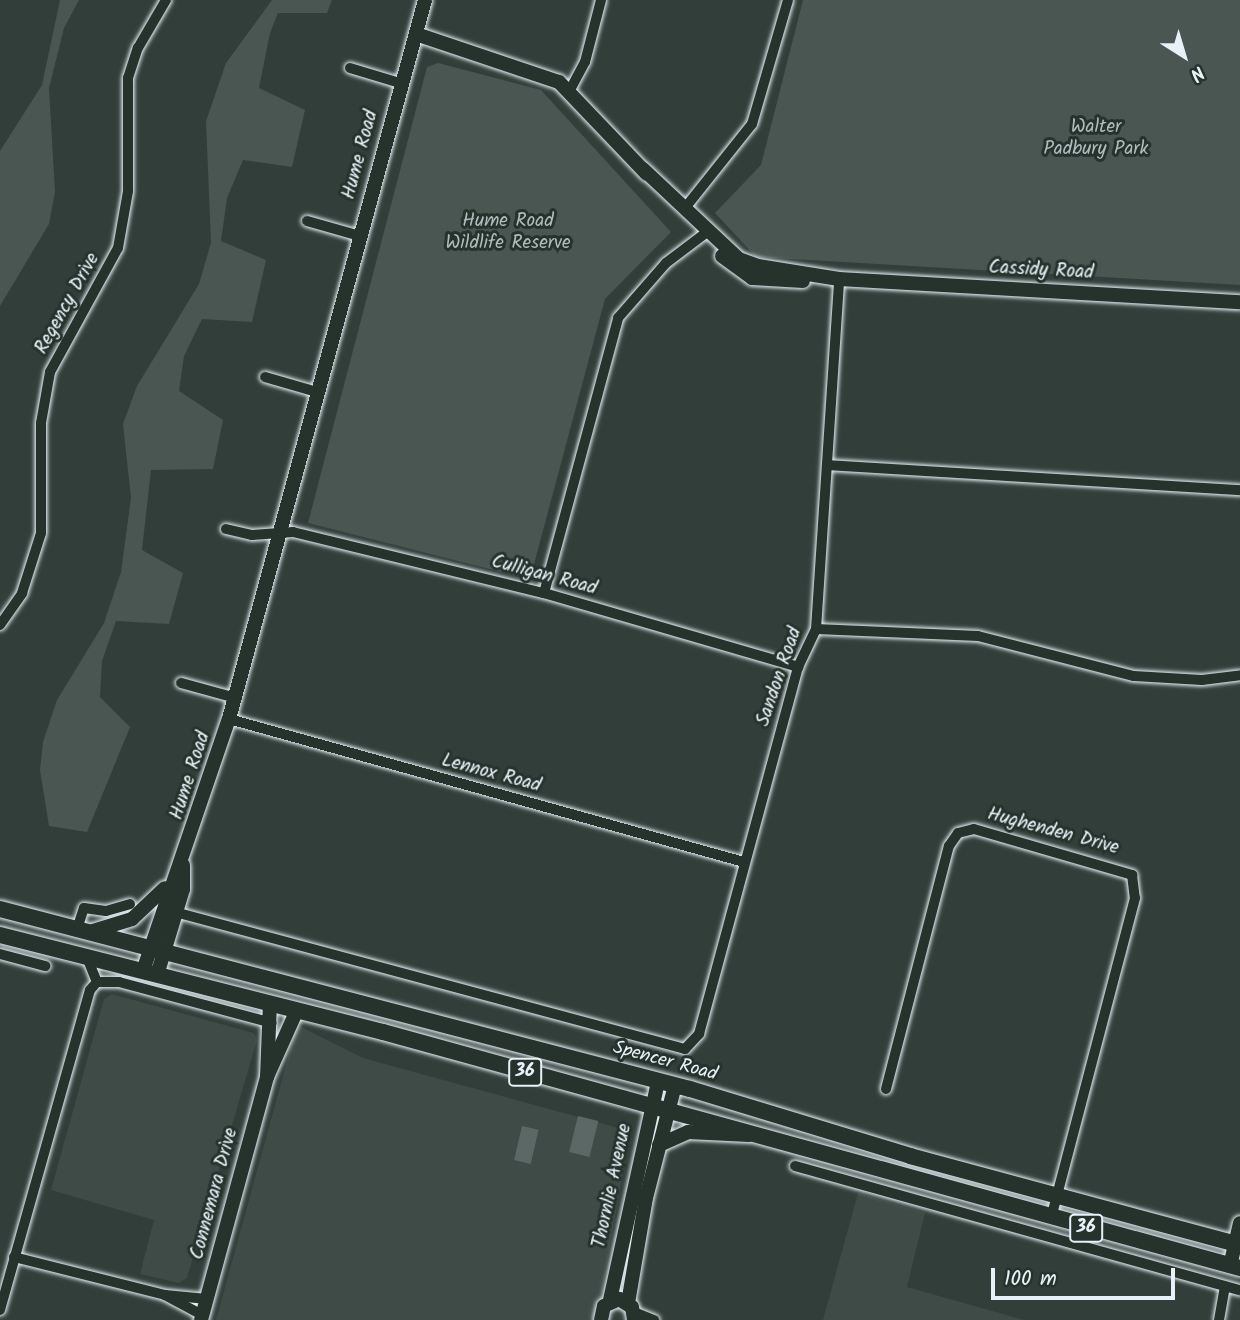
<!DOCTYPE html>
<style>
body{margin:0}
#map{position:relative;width:1240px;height:1320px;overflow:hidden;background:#323e39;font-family:Kalam,sans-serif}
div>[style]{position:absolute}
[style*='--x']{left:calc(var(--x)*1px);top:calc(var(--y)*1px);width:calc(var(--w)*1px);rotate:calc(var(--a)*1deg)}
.built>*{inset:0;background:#3f4b46}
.green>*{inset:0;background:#495651}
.building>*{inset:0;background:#5c6865;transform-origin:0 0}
.roads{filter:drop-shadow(0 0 2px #e8f1f8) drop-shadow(0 0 2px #e8f1f8)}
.street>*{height:10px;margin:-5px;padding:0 5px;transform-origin:5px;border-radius:5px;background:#26332d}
.secondary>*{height:14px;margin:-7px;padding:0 7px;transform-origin:7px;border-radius:7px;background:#26332d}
.primary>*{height:16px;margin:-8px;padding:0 8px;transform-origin:8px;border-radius:8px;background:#26332d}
span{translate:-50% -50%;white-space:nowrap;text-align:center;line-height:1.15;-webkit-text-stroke:6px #26332d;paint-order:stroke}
.shield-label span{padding:2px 5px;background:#26332d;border:2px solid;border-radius:5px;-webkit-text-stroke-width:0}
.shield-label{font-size:18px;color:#e8f1f8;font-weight:700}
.park-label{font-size:19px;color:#b0bbbe}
.street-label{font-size:19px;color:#e8f1f8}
.north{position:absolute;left:1149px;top:21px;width:70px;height:70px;-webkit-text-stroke:5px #26332d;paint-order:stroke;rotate:143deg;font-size:19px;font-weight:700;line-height:28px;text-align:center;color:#e8f1f8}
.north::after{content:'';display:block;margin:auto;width:24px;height:32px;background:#e8f1f8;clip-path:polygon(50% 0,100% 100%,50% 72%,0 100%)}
.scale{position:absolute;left:991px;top:1268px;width:184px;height:32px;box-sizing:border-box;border:4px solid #e8f1f8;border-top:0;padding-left:9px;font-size:21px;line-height:24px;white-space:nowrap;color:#e8f1f8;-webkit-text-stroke:5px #26332d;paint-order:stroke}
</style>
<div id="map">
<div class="built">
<i style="clip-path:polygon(112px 994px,254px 1033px,257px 1040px,187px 1278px,179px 1283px,140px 1274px,154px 1220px,51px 1190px,104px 999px)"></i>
<i style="clip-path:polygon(297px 1025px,363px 1058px,622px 1129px,628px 1142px,597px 1320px,216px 1320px)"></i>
<i style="clip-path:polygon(858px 1193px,925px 1213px,907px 1287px,1024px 1320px,823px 1320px)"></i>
</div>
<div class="green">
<i style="clip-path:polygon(60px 0,79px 0,64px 28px,49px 88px,55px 192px,49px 224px,0 306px,0 151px,42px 85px)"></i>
<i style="clip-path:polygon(272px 0,332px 0,327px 13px,278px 13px,270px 33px,259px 88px,305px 110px,292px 167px,243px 160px,227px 198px,221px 241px,266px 260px,252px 322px,202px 319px,184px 356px,179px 391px,223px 420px,213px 469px,151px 470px,142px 550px,183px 573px,169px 624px,116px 621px,102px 661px,100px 697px,130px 727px,87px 832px,49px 826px,40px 770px,43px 742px,57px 700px,104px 623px,121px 572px,131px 498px,123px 424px,137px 386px,199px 284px,211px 243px,206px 121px,226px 63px)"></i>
<i style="clip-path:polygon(803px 0,1240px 0,1240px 285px,756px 257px,715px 213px,761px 165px)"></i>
<i style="clip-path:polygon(438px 63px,541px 90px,671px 232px,605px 299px,530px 579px,308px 523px,427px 67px)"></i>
</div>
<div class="building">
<i style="left:578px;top:1116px;width:21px;height:37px;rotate:14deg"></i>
<i style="left:522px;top:1126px;width:17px;height:35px;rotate:13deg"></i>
</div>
<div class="roads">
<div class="street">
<i style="--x:350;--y:68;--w:52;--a:16.7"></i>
<i style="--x:570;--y:90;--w:32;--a:-62"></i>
<i style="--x:585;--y:62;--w:64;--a:-75.5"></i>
<i style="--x:685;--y:208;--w:107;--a:-51.4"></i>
<i style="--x:752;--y:124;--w:129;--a:-73.8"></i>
<i style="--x:307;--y:221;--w:55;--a:15.8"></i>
<i style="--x:265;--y:377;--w:54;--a:16.1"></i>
<i style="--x:827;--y:465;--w:414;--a:3.5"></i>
<i style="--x:226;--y:529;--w:27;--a:13"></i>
<i style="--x:252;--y:535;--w:41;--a:-4.2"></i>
<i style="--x:293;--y:532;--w:258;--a:13.7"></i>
<i style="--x:544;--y:593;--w:265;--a:16.2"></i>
<i style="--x:544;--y:593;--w:285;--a:-74.9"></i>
<i style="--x:618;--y:318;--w:73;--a:-48.9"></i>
<i style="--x:666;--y:263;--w:51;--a:-37.1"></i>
<i style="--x:0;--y:625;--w:39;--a:-55"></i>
<i style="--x:22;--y:593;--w:63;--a:-72.4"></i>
<i style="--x:41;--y:533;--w:110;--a:-90"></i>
<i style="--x:41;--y:423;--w:52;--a:-80"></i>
<i style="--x:50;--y:372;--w:141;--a:-61.3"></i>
<i style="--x:118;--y:248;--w:58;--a:-80"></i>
<i style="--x:128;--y:191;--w:113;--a:-90"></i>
<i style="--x:128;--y:78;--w:32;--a:-72"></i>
<i style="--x:138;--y:48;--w:56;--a:-59.7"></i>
<i style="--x:816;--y:629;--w:162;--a:2.5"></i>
<i style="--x:978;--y:636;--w:161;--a:14.4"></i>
<i style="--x:1134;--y:676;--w:68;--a:3.4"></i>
<i style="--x:1202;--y:680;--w:38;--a:-7"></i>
<i style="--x:181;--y:683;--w:57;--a:15.3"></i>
<i style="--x:229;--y:719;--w:534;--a:15.52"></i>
<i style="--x:175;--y:912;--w:528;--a:15.04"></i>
<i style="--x:685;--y:1049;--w:21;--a:-47"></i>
<i style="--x:699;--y:1034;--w:380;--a:-74.9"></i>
<i style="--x:798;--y:667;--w:42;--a:-64.7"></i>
<i style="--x:816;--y:629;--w:351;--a:-86.2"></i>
<i style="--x:78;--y:926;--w:19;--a:-72"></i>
<i style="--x:84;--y:908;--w:22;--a:8"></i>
<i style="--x:106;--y:911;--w:25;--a:-16"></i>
<i style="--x:0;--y:954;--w:47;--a:14.9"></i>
<i style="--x:86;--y:955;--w:29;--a:68"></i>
<i style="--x:97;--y:982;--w:22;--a:0"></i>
<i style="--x:119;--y:982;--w:158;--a:15"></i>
<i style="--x:886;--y:1089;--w:251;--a:-75.5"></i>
<i style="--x:949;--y:846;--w:16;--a:-55"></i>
<i style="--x:958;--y:833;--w:16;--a:-14"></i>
<i style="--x:974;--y:829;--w:165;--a:16.2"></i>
<i style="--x:1132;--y:875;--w:23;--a:83"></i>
<i style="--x:1135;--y:898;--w:331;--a:104.7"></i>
<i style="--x:795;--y:1166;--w:462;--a:15.6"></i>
<i style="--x:14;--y:1257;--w:156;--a:14.1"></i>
<i style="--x:165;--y:1295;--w:42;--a:5.4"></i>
<i style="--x:165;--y:1295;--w:42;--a:28.4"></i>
<i style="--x:0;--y:1310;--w:332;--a:-74.3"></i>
<i style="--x:90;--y:990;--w:11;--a:-49"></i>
<i style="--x:634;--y:1312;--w:22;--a:22"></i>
<i style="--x:1219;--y:1320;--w:34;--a:-80"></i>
</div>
<div class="secondary">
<i style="--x:416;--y:34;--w:151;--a:18.6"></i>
<i style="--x:559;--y:82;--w:127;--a:46.3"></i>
<i style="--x:643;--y:169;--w:132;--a:43.2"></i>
<i style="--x:739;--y:259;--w:20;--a:20"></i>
<i style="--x:758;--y:266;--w:82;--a:9.1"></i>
<i style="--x:839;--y:279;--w:402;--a:3.3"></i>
<i style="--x:722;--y:256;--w:37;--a:36"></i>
<i style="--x:752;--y:278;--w:51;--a:3.4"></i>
<i style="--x:93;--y:931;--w:41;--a:-17.1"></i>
<i style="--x:132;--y:919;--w:45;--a:-43.2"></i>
<i style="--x:144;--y:968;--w:263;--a:-71.2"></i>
<i style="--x:229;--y:719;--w:745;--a:-74.75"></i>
<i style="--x:158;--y:972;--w:87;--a:-73.2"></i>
<i style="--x:183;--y:889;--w:24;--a:-90"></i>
<i style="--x:267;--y:1077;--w:74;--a:-87.7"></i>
<i style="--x:659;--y:1145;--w:32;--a:-24"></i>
<i style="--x:688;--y:1132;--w:61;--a:2.8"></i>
<i style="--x:1230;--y:1266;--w:44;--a:-76.9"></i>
<i style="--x:610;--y:1300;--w:224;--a:-77.6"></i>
<i style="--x:628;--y:1303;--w:107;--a:-80.3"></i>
<i style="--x:646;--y:1198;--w:117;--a:-75.6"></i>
<i style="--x:201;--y:1320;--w:252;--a:-74.8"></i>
<i style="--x:267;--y:1077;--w:73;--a:-65.9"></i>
<i style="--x:601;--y:1320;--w:14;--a:-78"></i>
<i style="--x:604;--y:1306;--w:17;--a:-25"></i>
<i style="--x:619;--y:1299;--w:15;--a:32"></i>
<i style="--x:632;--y:1307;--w:13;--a:81"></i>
</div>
<div class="primary">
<i style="--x:0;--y:909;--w:713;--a:14.62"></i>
<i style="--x:690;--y:1089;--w:230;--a:16.9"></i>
<i style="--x:910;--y:1156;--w:342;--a:15.1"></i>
<i style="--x:0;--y:935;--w:395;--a:14.2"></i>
<i style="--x:383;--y:1032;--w:889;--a:15.4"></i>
</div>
</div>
<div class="shield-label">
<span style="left:525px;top:1072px">36</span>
<span style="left:1086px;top:1228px">36</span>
</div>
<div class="park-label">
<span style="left:1096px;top:139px">Walter<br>Padbury Park</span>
<span style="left:508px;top:233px">Hume Road<br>Wildlife Reserve</span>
</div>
<div class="street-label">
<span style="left:361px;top:155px;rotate:-75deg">Hume Road</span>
<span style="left:1041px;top:271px;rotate:3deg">Cassidy Road</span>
<span style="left:68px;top:304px;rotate:-61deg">Regency Drive</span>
<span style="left:544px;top:576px;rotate:15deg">Culligan Road</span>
<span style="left:780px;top:677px;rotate:-71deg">Sandon Road</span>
<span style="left:491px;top:774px;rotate:15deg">Lennox Road</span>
<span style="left:191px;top:776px;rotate:-72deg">Hume Road</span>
<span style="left:1053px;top:832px;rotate:15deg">Hughenden Drive</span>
<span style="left:665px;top:1062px;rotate:15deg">Spencer Road</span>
<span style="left:613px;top:1186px;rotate:-78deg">Thornlie Avenue</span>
<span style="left:215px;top:1194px;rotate:-75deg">Connemara Drive</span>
</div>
<div class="north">N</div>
<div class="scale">100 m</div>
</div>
